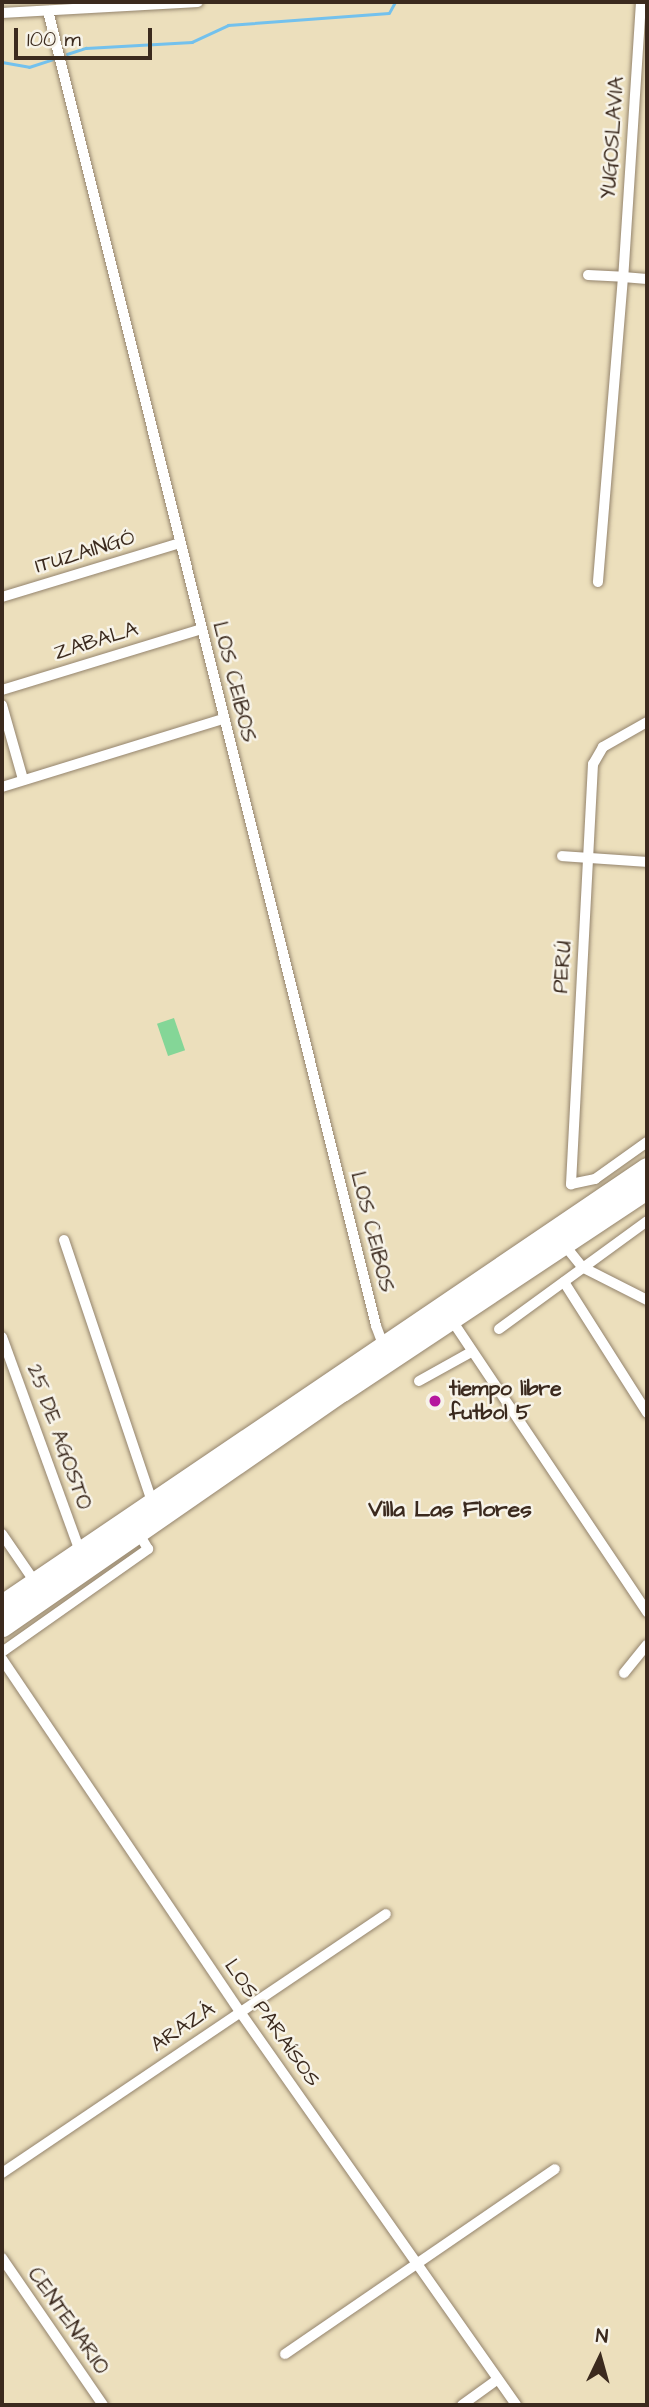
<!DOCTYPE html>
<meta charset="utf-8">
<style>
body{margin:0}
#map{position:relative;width:649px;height:2407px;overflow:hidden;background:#ecdfbc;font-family:"Architects Daughter",sans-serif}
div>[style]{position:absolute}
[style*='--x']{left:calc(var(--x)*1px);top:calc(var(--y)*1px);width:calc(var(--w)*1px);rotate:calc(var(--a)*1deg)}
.green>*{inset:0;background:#84d697;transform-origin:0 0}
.stream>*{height:2.5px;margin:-1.25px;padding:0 1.25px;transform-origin:1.25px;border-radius:1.25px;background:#73c1ed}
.roads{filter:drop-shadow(0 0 2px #94846d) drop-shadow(0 0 2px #94846d)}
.street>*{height:10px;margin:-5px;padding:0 5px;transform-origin:5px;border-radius:5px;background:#fff}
.highway>*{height:21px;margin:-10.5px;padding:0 10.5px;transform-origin:10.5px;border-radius:10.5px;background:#fff}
.dots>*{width:19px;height:19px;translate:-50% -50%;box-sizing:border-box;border:4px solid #f7f3e8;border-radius:50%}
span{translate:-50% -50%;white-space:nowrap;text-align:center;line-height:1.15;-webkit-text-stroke:5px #f7f3e8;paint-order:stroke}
.street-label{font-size:21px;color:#3b2a1e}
.poi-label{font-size:21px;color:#3b2a1e;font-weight:700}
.left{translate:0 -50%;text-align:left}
.neighbourhood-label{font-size:23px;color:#3b2a1e;font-weight:700}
.frame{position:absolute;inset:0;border:4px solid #3b2a1e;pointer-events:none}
.north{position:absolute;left:565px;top:2323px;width:70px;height:70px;-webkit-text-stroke:5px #f7f3e8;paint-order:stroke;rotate:5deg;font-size:19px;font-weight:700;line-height:28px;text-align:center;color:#3b2a1e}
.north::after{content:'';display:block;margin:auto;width:24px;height:32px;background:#3b2a1e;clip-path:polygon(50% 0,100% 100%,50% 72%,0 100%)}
.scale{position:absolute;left:14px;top:28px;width:138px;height:32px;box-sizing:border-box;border:4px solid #3b2a1e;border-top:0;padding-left:9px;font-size:21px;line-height:24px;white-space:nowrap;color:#3b2a1e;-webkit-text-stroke:5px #f7f3e8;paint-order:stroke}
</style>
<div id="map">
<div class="green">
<i style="left:174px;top:1018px;width:34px;height:18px;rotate:71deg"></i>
</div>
<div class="stream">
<i style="--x:67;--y:54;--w:20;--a:-18"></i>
<i style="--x:86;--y:48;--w:106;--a:-3.2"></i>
<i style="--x:192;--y:42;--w:40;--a:-25"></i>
<i style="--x:228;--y:25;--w:161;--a:-4.3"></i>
<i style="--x:389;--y:13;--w:13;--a:-61"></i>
<i style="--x:2;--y:62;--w:27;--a:10"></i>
<i style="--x:29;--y:67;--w:25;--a:-18"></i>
</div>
<div class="roads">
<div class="street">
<i style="--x:641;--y:2;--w:276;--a:93.7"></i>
<i style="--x:623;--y:277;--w:24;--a:5"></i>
<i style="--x:48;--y:11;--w:1355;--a:75.99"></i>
<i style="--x:376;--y:1326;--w:22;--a:69"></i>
<i style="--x:2;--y:13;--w:196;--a:-3.2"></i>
<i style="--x:588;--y:275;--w:35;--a:3"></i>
<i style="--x:623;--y:277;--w:306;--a:94.7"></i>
<i style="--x:2;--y:597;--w:186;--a:-16.9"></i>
<i style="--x:2;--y:690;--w:208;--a:-17"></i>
<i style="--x:2;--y:705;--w:77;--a:74.2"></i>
<i style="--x:647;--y:722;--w:51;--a:150.4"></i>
<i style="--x:603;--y:747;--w:20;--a:120"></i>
<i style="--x:593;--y:764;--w:421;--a:93"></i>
<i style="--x:571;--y:1184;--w:25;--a:-12"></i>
<i style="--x:595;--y:1179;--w:64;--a:-35.4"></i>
<i style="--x:2;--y:787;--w:231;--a:-17.1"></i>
<i style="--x:562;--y:856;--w:85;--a:4"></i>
<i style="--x:64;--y:1240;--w:275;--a:71.4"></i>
<i style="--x:562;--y:1242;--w:32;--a:51"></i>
<i style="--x:582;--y:1267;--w:73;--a:26.9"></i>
<i style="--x:564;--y:1282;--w:155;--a:57.6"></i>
<i style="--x:451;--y:1319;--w:353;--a:56.2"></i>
<i style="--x:499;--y:1329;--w:183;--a:-36.1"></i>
<i style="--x:2;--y:1337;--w:228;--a:70"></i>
<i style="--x:419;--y:1381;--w:60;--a:-29.1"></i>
<i style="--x:2;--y:1534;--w:58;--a:55.5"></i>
<i style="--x:2;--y:1652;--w:179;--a:-35.2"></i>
<i style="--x:148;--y:1549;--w:21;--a:-121"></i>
<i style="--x:2;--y:1659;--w:426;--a:56"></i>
<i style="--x:240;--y:2012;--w:480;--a:54.9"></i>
<i style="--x:624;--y:1673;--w:36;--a:-51"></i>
<i style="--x:2;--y:2173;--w:463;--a:-34"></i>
<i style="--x:2;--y:2258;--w:178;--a:55.5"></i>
<i style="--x:285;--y:2354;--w:327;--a:-34.4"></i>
<i style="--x:462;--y:2405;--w:44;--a:-35.8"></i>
</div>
<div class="highway">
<i style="--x:2;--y:1605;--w:779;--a:-34.12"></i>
<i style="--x:2;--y:1626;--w:413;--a:-34.7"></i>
<i style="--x:342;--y:1391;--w:366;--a:-33.6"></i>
</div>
</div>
<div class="dots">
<i style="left:435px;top:1401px;background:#b5179e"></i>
</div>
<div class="street-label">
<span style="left:613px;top:138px;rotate:-86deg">YUGOSLAVIA</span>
<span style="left:85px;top:552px;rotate:-17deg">ITUZAINGÓ</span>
<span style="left:96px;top:641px;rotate:-17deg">ZABALA</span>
<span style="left:234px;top:682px;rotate:76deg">LOS CEIBOS</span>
<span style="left:563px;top:967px;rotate:-86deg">PERÚ</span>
<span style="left:372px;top:1232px;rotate:76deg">LOS CEIBOS</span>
<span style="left:59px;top:1437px;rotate:70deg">25 DE AGOSTO</span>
<span style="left:272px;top:2023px;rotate:55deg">LOS PARAÍSOS</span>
<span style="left:183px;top:2027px;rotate:-34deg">ARAZÁ</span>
<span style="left:68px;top:2321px;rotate:55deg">CENTENARIO</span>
</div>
<div class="poi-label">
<span class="left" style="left:449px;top:1401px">tiempo libre<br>futbol 5</span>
</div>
<div class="neighbourhood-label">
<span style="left:450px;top:1509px">Villa Las Flores</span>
</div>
<div class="frame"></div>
<div class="north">N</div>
<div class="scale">100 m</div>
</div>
